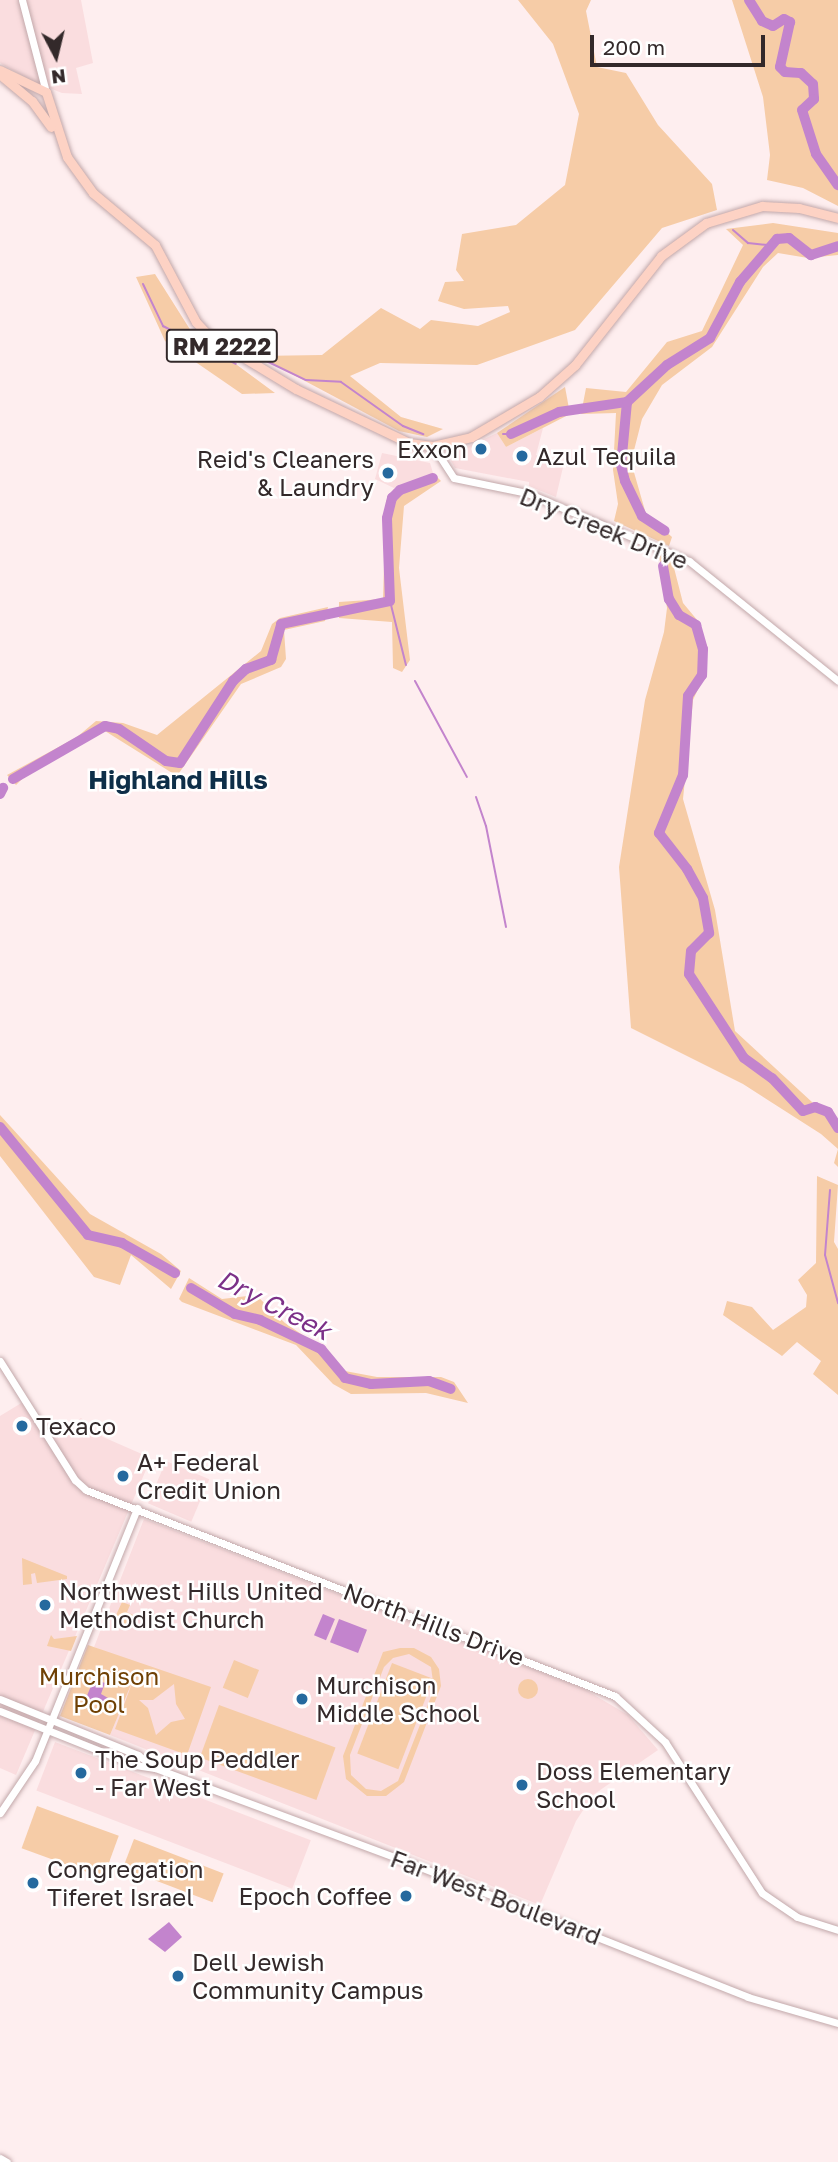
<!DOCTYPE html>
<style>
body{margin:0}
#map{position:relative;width:838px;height:2162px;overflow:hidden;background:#feeeef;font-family:"Golos Text",sans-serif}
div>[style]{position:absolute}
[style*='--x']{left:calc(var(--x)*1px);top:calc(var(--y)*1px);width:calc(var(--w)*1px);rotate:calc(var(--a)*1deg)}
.built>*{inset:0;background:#fadddf;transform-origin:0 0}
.green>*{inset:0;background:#f6cca7;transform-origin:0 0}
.round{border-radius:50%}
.water>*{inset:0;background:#c384cd;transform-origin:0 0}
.stream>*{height:2px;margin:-1px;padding:0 1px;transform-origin:1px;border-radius:1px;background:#c384cd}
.river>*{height:10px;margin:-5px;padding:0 5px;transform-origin:5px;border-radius:5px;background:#c384cd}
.roads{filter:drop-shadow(0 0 2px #c2a8aa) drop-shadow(0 0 2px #c2a8aa)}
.minor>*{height:7px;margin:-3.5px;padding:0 3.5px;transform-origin:3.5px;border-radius:3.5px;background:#fff}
.major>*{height:9px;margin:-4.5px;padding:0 4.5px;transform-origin:4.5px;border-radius:4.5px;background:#fdd2c4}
.dots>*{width:19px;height:19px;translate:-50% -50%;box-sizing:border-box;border:4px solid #fff;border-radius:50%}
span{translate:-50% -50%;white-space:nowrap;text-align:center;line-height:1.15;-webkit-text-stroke:5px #fff;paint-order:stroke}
.shield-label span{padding:2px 5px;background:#fff;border:2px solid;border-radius:5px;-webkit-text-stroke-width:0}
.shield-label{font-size:23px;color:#33292a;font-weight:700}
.poi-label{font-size:24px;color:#33292a}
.right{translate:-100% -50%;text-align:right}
.left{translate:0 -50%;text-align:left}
.street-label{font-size:24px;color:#33292a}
.park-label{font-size:24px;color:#6f4004}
.neighbourhood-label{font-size:26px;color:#0e2e48;font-weight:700}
.water-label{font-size:26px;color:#7c3088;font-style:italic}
.north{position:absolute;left:21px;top:21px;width:70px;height:70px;-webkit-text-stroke:5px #fff;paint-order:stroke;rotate:173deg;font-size:19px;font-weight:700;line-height:28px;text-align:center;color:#33292a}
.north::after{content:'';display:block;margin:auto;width:24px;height:32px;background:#33292a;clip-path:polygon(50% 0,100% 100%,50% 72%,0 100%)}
.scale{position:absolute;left:590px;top:35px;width:175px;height:32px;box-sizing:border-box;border:4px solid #33292a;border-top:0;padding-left:9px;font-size:21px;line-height:24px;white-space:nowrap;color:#33292a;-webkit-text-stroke:5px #fff;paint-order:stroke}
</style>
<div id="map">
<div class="built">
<i style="clip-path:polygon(0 0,81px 0,93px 63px,76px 68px,82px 94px,62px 93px,32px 81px,0 63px)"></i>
<i style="clip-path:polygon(543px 428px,536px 455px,564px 463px,556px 497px,529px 486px,529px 482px,455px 468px,451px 461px,454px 453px,497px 433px,506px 447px)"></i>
<i style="clip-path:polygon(382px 453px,430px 463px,433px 473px,394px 488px,375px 479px)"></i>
<i style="clip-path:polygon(23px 1402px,47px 1440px,81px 1418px,103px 1437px,151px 1458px,16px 1775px,0 1768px,0 1416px)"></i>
<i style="left:166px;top:1461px;width:47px;height:46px;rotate:23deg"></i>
<i style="clip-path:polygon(144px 1519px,584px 1689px,628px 1715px,658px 1750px,593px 1795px,576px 1821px,540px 1905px,110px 1735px,138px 1665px,94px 1647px)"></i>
<i style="left:55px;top:1742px;width:274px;height:52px;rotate:21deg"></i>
</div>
<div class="green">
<i style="clip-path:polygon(518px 0,591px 0,586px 11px,597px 67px,626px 73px,658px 125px,712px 184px,717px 210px,662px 228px,575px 330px,477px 365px,380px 363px,350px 376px,401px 417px,443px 429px,427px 437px,399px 431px,258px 356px,322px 355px,381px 308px,420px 329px,431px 320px,478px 326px,510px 312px,508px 306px,464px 309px,438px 301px,445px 282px,464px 281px,456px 270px,462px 234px,516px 225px,565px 185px,579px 114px,553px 44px)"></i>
<i style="clip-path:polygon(732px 0,838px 0,838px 206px,803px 188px,767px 180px,770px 155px,763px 97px)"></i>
<i style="clip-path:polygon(773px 223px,838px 233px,838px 255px,808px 258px,778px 253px,763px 267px,712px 347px,662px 385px,642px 419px,631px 462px,646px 514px,672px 537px,669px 546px,614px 521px,618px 504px,613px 470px,616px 413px,581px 414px,586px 388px,626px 392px,667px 342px,702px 331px,743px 245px,726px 229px)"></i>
<i style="clip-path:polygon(155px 274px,191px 331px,275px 393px,242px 394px,165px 341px,136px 277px)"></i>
<i style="clip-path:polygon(565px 387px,570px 414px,506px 447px,497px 433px)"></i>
<i style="clip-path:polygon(433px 473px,441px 481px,404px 506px,399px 568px,410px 660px,402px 672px,393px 668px,392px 622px,339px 618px,339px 602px,383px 599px,386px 501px,394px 489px)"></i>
<i style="clip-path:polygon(659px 555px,672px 560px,683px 603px,698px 621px,707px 646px,705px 674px,693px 700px,683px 799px,715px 910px,735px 1031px,838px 1126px,838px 1167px,834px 1163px,838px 1149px,821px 1134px,743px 1084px,631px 1028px,619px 867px,645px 700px,664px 632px,667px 608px)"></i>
<i style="clip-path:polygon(328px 607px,325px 621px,284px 630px,286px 659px,281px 667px,241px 684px,177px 776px,105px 731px,31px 770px,16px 785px,7px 775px,77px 737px,96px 721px,123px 723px,157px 735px,261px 651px,272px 624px,280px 618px)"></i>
<i style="clip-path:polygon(0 1115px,90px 1214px,161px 1254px,181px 1271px,171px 1289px,131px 1255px,120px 1285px,94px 1277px,0 1156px)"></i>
<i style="clip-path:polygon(817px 1176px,838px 1185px,834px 1242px,838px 1249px,838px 1395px,813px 1374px,821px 1361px,797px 1342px,782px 1356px,723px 1315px,727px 1301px,752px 1307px,773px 1330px,806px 1307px,807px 1295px,798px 1280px,816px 1263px)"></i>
<i style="clip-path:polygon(189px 1278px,222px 1299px,256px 1295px,285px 1323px,329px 1353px,345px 1371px,377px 1377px,441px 1377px,454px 1382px,468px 1403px,426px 1393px,351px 1394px,333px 1384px,296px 1345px,182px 1302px,179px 1299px)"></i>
<i style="clip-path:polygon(22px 1558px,67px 1576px,67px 1579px,37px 1583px,35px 1573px,31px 1574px,32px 1584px,23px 1585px)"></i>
<i style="clip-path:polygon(122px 1602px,130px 1605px,127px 1612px,135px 1616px,126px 1630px,112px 1624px)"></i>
<i style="clip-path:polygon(51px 1635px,54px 1639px,77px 1636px,71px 1651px,47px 1646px)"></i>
<i style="clip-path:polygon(evenodd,88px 1645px,211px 1687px,187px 1755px,115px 1729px,135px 1675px,110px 1735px,60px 1716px,88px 1645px,174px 1684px,176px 1704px,185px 1719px,171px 1722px,156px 1735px,148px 1708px,139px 1700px,153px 1700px,174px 1684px)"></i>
<i style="clip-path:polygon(evenodd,400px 1648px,414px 1648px,431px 1657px,439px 1669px,441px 1686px,404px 1782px,386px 1796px,367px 1796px,346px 1779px,343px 1756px,383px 1652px,400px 1648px,409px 1654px,431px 1667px,434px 1689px,398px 1781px,381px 1791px,366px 1789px,351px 1775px,350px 1755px,384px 1667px,393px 1658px,409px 1654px)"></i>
<i style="left:234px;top:1660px;width:27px;height:30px;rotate:22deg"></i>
<i style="left:392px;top:1663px;width:44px;height:97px;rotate:21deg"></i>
<i class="round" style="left:518px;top:1679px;width:20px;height:20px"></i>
<i style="left:219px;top:1705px;width:124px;height:56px;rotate:20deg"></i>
<i style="left:37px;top:1806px;width:87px;height:45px;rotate:20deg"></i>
<i style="left:134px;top:1839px;width:96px;height:31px;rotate:21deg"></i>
</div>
<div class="water">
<i style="left:323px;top:1614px;width:13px;height:23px;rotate:23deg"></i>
<i style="left:339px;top:1619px;width:30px;height:25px;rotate:21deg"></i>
<i style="clip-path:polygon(94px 1679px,105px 1683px,101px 1694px,108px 1698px,105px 1705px,86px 1698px)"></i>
<i style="clip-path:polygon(169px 1922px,182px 1937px,165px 1952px,148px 1939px)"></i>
</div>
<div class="stream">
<i style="--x:733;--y:230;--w:20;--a:41"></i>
<i style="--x:748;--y:243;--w:20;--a:6"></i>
<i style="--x:143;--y:284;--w:47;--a:64.5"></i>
<i style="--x:163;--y:326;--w:82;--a:27.5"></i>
<i style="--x:260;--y:358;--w:51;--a:25.6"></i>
<i style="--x:306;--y:380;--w:35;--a:3"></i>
<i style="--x:341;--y:382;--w:76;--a:35.4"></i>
<i style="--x:403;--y:426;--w:22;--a:22"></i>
<i style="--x:503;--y:434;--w:8;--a:0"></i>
<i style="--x:390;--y:601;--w:66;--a:76"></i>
<i style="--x:415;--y:681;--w:109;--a:61.6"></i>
<i style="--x:476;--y:797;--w:31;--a:71"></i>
<i style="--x:486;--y:826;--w:103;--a:78.8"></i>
<i style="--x:830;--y:1190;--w:65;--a:94.4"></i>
<i style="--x:825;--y:1255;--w:50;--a:74.8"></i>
</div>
<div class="river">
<i style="--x:749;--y:0;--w:25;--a:58"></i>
<i style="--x:762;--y:21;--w:12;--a:24"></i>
<i style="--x:773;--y:26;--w:13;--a:-32"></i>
<i style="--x:784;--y:19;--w:7;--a:27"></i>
<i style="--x:790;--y:22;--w:46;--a:102.5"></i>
<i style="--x:780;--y:67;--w:7;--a:45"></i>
<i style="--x:785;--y:72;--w:16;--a:4"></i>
<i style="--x:801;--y:73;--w:16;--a:43"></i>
<i style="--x:813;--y:84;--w:15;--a:86"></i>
<i style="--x:814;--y:99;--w:16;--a:137"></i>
<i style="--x:802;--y:110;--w:46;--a:72.3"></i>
<i style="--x:816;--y:154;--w:38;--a:55"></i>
<i style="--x:627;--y:402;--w:63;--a:95.4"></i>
<i style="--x:621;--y:465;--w:16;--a:76"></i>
<i style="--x:625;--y:481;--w:39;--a:64"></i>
<i style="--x:642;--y:516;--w:27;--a:33"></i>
<i style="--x:511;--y:434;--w:53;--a:-24.6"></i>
<i style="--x:559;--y:412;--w:69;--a:-8.4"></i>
<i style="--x:627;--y:402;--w:54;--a:-42.8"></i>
<i style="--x:667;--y:365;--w:51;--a:-32.1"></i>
<i style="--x:710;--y:338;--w:64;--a:-61.8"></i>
<i style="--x:740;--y:282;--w:57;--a:-49.3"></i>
<i style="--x:777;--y:239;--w:12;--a:-5"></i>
<i style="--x:789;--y:238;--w:28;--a:38"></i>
<i style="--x:811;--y:255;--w:28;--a:-18"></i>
<i style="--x:663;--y:566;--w:34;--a:80"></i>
<i style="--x:669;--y:599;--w:19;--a:58"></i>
<i style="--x:679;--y:615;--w:20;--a:30"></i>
<i style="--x:696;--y:625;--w:25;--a:74"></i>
<i style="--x:703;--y:649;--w:26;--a:92"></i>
<i style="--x:702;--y:675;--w:25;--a:124"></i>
<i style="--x:688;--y:696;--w:79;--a:93.6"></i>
<i style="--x:683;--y:775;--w:63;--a:112.5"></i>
<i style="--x:659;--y:833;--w:46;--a:52.1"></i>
<i style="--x:687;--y:869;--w:33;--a:61"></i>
<i style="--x:703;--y:898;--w:36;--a:80"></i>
<i style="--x:709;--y:933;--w:25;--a:135"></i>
<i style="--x:691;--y:951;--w:23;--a:95"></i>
<i style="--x:689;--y:974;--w:100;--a:56.8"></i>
<i style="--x:744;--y:1058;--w:34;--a:36"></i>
<i style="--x:772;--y:1078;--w:45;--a:46.8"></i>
<i style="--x:803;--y:1111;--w:13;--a:-18"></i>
<i style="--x:815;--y:1107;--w:14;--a:21"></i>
<i style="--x:828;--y:1112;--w:19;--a:58"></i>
<i style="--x:13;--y:779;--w:106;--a:-29.9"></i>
<i style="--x:105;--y:726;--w:14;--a:12"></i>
<i style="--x:119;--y:729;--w:57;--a:34.2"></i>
<i style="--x:166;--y:761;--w:14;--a:8"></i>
<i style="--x:180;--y:763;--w:98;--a:-57.1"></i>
<i style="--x:233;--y:681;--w:18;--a:-43"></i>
<i style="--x:246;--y:669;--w:27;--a:-20"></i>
<i style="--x:271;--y:660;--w:37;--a:-74"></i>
<i style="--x:281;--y:624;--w:111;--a:-11.9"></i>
<i style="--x:390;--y:601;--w:83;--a:-92.1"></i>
<i style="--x:387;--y:518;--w:21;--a:-76"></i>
<i style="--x:392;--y:498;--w:11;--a:-45"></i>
<i style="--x:400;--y:490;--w:35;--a:-20"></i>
<i style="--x:0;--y:794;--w:7;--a:-63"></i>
<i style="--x:0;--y:1127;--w:139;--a:50.8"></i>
<i style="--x:88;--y:1235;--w:35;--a:13"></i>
<i style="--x:122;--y:1243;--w:61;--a:29.5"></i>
<i style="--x:191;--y:1288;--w:51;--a:30.6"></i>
<i style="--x:235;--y:1314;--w:26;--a:13"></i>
<i style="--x:260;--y:1320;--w:68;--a:25.4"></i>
<i style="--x:321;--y:1349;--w:38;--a:50"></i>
<i style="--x:345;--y:1378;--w:27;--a:13"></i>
<i style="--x:371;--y:1384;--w:58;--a:-3"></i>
<i style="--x:429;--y:1381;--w:23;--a:20"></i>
</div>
<div class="roads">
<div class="minor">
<i style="--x:22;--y:0;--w:95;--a:75.4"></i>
<i style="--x:433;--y:446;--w:38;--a:57"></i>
<i style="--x:454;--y:478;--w:75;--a:11.6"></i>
<i style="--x:527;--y:493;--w:176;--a:22.8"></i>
<i style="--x:689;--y:561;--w:191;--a:38.8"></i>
<i style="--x:0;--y:1361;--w:141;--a:57.8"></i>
<i style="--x:75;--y:1480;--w:15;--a:42"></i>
<i style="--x:86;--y:1490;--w:568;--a:21.28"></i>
<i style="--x:615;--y:1696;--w:68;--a:42.6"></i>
<i style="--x:665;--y:1742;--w:179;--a:57.3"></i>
<i style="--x:762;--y:1893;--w:42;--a:34.4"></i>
<i style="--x:797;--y:1917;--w:43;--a:17.6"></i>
<i style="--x:0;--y:1699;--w:149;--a:22.1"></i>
<i style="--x:138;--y:1755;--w:20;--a:37"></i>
<i style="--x:0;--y:1711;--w:145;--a:21.8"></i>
<i style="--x:135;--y:1765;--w:20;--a:9"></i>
<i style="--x:155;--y:1768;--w:261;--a:20.4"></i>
<i style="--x:400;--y:1859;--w:374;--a:21.6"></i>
<i style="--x:748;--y:1997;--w:94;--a:16.1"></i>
<i style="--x:0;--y:1813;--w:63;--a:-56.1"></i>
<i style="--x:35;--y:1761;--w:273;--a:-68"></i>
<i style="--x:0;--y:2158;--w:8;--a:30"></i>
</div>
<div class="major">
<i style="--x:0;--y:70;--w:51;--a:25.6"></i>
<i style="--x:46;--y:92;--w:68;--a:72.1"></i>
<i style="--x:67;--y:157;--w:44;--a:54.2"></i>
<i style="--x:93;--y:193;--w:81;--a:40"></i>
<i style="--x:155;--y:245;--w:87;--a:62"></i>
<i style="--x:196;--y:322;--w:21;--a:47"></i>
<i style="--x:210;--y:337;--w:100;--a:31.2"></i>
<i style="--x:296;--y:389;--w:125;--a:25.5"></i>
<i style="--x:409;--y:443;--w:24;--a:7"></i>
<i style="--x:433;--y:446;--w:39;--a:-13"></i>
<i style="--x:471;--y:437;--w:79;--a:-30.5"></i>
<i style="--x:539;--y:397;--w:48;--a:-41.6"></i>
<i style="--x:575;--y:365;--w:139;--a:-51.7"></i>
<i style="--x:661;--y:256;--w:56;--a:-36.3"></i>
<i style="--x:706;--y:223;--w:59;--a:-16.9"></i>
<i style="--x:762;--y:206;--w:37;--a:3"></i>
<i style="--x:799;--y:208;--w:40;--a:14.4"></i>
<i style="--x:3;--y:77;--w:38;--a:40"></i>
<i style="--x:32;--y:101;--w:32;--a:54"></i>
</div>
</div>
<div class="dots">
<i style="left:481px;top:449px;background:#25699e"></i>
<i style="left:522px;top:456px;background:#25699e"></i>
<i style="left:388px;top:473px;background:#25699e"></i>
<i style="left:22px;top:1426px;background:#25699e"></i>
<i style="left:123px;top:1476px;background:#25699e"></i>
<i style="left:45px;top:1605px;background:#25699e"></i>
<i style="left:302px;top:1699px;background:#25699e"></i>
<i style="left:81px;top:1773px;background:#25699e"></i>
<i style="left:522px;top:1785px;background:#25699e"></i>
<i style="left:33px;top:1883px;background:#25699e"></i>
<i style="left:406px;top:1896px;background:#25699e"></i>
<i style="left:178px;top:1976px;background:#25699e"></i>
</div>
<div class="shield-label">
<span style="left:222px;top:346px">RM 2222</span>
</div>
<div class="poi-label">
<span class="right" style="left:467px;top:449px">Exxon</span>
<span class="left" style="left:536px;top:456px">Azul Tequila</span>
<span class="right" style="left:374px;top:473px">Reid's Cleaners<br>&amp; Laundry</span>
<span class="left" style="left:36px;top:1426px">Texaco</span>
<span class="left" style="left:137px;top:1476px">A+ Federal<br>Credit Union</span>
<span class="left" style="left:59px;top:1605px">Northwest Hills United<br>Methodist Church</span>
<span class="left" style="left:316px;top:1699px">Murchison<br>Middle School</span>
<span class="left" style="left:95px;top:1773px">The Soup Peddler<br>- Far West</span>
<span class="left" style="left:536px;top:1785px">Doss Elementary<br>School</span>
<span class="left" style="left:47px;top:1883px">Congregation<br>Tiferet Israel</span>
<span class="right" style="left:392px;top:1896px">Epoch Coffee</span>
<span class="left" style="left:192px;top:1976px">Dell Jewish<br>Community Campus</span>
</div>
<div class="street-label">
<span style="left:604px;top:528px;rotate:22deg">Dry Creek Drive</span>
<span style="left:434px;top:1624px;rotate:21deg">North Hills Drive</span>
<span style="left:496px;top:1897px;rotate:21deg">Far West Boulevard</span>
</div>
<div class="park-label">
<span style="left:99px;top:1690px">Murchison<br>Pool</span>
</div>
<div class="neighbourhood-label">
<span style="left:178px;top:780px">Highland Hills</span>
</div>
<div class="water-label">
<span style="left:274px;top:1305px;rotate:27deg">Dry Creek</span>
</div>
<div class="north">N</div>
<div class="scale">200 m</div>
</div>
